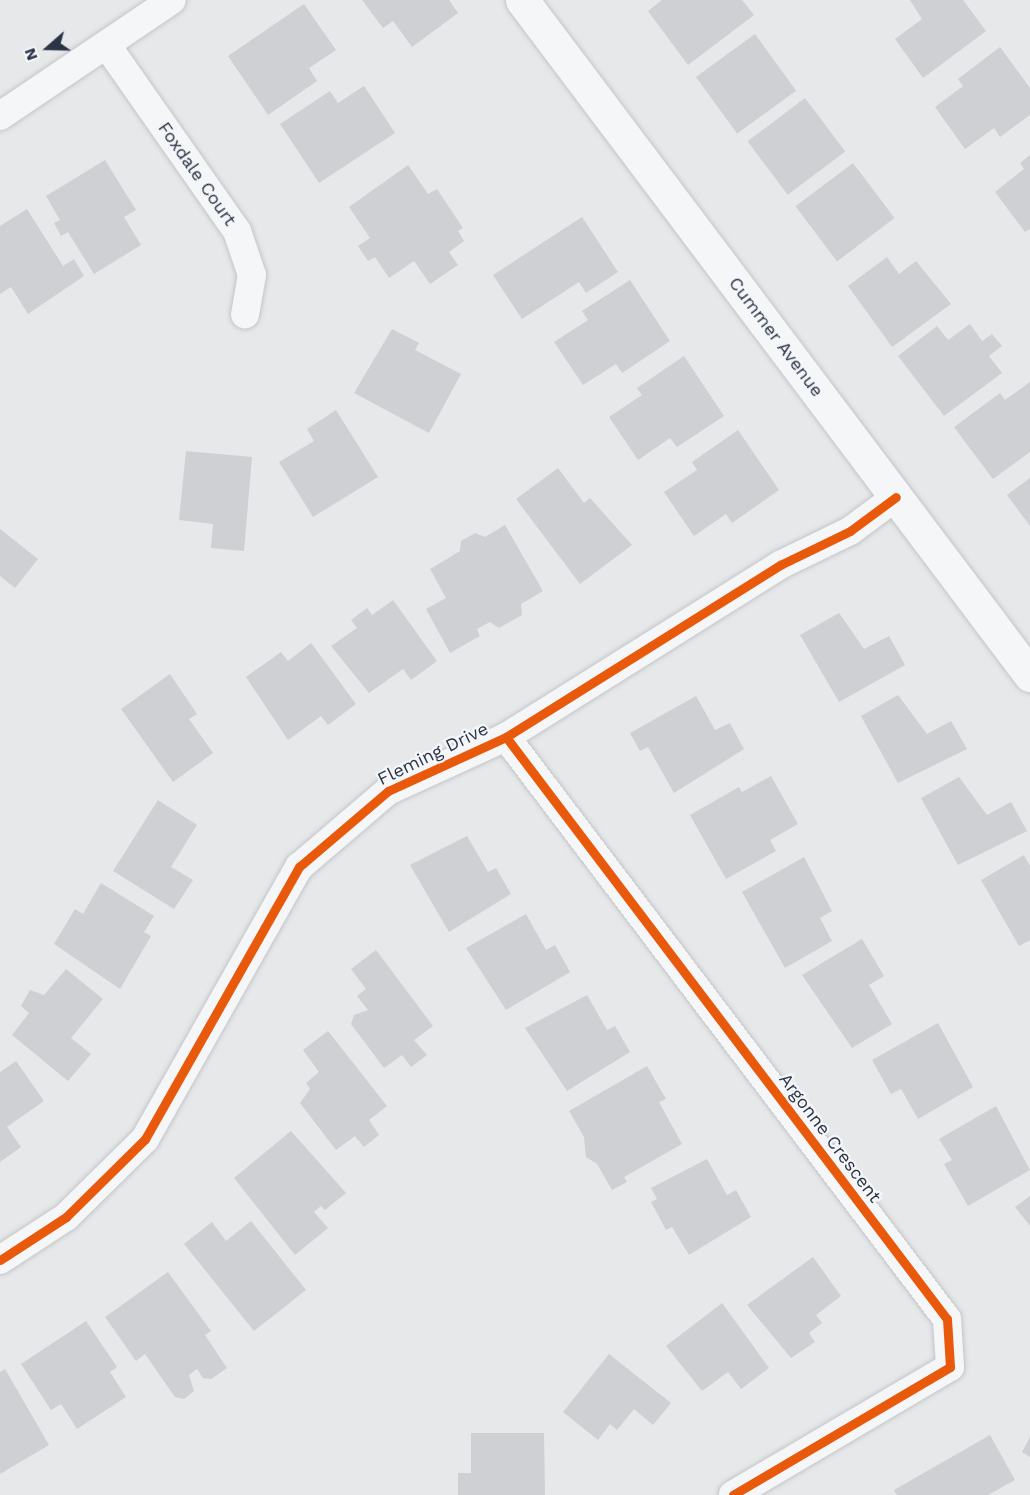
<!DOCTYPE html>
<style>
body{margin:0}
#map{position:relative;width:1030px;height:1495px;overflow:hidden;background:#e6e8ea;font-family:"Work Sans",sans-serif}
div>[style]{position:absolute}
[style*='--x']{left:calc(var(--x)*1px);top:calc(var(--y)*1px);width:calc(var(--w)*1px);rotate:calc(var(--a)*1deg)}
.building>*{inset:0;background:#ced0d3;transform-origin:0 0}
.roads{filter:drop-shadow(0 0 2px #c4c6c8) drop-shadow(0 0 2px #c4c6c8)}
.minor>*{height:28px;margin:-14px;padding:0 14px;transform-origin:14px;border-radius:14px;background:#f5f6f7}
.tertiary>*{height:33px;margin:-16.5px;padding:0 16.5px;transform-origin:16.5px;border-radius:16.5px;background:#f5f6f7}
.cycleway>*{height:9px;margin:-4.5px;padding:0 4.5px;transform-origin:4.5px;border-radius:4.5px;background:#e8590c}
span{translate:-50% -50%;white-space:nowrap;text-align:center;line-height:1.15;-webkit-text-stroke:4.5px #f4f6f9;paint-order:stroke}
.street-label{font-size:18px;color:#2b3445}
.north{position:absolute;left:18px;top:18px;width:60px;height:60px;-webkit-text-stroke:4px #f4f6f9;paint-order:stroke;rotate:250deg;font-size:16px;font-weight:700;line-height:24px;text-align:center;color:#2b3445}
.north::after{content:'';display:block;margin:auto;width:21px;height:27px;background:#2b3445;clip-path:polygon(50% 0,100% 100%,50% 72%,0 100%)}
</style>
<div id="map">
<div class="building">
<i style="clip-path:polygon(362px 0,449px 0,458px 13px,412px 47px,393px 21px,383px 28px)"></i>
<i style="clip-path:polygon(662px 0,742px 0,754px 15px,688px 65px,648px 11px)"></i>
<i style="clip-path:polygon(910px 0,963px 0,986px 31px,923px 78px,895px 39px,922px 19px)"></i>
<i style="clip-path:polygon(304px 4px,336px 50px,309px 68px,317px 81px,268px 115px,228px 56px)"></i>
<i style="left:755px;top:34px;width:70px;height:73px;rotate:54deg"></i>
<i style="clip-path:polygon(1000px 47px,1030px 88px,1030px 115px,1000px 137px,994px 128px,965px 149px,935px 107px,963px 86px,958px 79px)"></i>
<i style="clip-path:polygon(364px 86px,395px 133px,319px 183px,280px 124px,330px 91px,338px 103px)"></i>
<i style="left:805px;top:98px;width:67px;height:72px;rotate:53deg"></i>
<i style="clip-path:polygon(1030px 155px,1030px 229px,1025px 232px,995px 192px,1024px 169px,1020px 163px)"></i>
<i style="clip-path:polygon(105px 160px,136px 210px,124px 217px,141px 245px,94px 274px,68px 232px,61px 236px,54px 223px,60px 220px,46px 196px)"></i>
<i style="left:853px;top:163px;width:69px;height:72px;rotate:53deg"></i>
<i style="clip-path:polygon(408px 165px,428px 194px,437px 189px,463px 228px,458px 231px,464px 241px,449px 252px,458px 265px,430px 284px,414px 261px,389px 278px,375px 257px,368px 261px,358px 246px,370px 238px,349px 207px)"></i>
<i style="clip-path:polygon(27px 209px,63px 266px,74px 259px,84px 276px,28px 314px,11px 287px,0 294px,0 226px)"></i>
<i style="clip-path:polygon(582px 217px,618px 272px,586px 293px,579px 282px,522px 319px,493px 275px)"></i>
<i style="clip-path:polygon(887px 257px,899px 274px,916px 261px,951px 304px,892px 347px,848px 286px)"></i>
<i style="clip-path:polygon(630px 280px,670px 341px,622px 373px,616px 364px,583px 385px,554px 342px,588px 320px,582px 311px)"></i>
<i style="clip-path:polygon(970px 324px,982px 341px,992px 334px,1002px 346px,989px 356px,1002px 373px,944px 416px,898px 356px,937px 326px,948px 340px)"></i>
<i style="clip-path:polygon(392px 329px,419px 343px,415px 350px,461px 374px,429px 433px,354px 393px)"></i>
<i style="clip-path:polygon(684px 356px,724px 416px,677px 447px,670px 438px,638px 460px,609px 417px,642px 395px,637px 388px)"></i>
<i style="clip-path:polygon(1030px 382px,1030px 452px,993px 479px,954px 427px,1000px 393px,1005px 400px)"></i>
<i style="clip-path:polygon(336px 410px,378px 477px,313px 517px,279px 462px,314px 441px,307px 429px)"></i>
<i style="clip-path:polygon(738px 430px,779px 490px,732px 523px,726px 514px,694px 536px,664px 492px,697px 470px,692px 462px)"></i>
<i style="clip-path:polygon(186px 451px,252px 457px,244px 551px,211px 548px,213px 524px,179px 520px)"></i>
<i style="clip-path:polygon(558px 468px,584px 503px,590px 498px,632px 545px,580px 584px,516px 499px)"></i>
<i style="clip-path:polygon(1030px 478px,1030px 526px,1007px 495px)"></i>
<i style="clip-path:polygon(505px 525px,543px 591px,521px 604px,522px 615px,499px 628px,490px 622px,477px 629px,480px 636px,450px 653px,426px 609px,446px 598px,430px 569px,460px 551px,461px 541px,475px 533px,485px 537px)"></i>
<i style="clip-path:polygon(0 529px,38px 559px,15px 588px,0 576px)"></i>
<i style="clip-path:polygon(393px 600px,437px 661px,411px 680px,403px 669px,369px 693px,331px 646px,357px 628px,351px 620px,367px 608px,372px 615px)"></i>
<i style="clip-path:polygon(839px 613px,864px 649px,889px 636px,905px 665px,839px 702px,800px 635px)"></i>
<i style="clip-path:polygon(311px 643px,356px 704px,328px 725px,321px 716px,288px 740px,246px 677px,281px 652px,288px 661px)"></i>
<i style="clip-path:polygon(170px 674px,197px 714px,189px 719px,213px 753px,173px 782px,121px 709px)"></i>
<i style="clip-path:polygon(898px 695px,927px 734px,951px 721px,967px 749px,898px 783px,861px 716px)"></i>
<i style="clip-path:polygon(696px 696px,715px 730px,730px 723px,744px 749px,674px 793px,648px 747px,640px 751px,630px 733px)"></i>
<i style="clip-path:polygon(771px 776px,798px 824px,770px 840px,776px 851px,726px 879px,690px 815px,739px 787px,742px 792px)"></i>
<i style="clip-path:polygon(959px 777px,987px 815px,1011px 802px,1027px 831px,958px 865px,921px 798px)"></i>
<i style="clip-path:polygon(158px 800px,197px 825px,171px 867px,193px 880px,174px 909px,113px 871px)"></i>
<i style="clip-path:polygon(467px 836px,488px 872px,496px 868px,511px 894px,449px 932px,410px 865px)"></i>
<i style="clip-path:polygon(1024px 855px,1030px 866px,1030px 940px,1019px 946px,981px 880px)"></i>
<i style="clip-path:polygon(804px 857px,832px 911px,820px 918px,832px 941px,785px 968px,742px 892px)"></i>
<i style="clip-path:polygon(101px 883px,154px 916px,144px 932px,151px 936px,120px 989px,54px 944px,75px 909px,83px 914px)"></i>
<i style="clip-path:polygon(526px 914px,546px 950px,555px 945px,570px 972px,506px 1010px,466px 948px)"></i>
<i style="clip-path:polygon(862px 939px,884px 976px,869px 985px,892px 1024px,852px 1048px,802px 975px)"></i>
<i style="clip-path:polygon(376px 950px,433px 1026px,414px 1040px,427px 1055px,411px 1067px,402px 1055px,384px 1068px,351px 1024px,354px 1015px,368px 1010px,357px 996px,366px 989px,351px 969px)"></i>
<i style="clip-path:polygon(66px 969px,103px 999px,71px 1038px,91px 1054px,68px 1081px,12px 1035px,29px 1013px,21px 1006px,30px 990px,44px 995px)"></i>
<i style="clip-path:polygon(587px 995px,607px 1030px,615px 1026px,630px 1052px,567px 1091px,525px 1028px)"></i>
<i style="clip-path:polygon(938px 1023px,973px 1087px,918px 1119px,901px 1089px,891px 1094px,872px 1060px)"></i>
<i style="clip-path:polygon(328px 1031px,387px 1106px,369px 1120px,379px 1135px,364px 1147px,355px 1136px,336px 1150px,300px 1103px,310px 1089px,306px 1083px,319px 1072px,303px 1050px)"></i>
<i style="clip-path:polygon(16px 1061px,44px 1101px,7px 1127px,21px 1147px,0 1162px,0 1072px)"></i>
<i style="clip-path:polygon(647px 1066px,666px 1099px,659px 1102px,682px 1144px,624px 1177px,627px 1182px,612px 1190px,597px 1164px,586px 1157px,584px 1137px,569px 1111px)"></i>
<i style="clip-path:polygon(996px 1106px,1030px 1170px,968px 1206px,944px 1164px,952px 1160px,939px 1139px)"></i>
<i style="clip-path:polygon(291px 1131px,346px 1193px,325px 1210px,321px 1206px,314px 1212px,328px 1228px,295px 1255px,234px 1178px)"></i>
<i style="clip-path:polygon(707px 1159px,727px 1195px,736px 1190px,751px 1217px,689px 1255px,672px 1227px,666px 1230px,651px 1202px,657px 1199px,651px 1188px)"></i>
<i style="clip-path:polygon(1030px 1196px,1030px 1226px,1015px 1207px)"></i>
<i style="clip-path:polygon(251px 1221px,306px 1290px,254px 1331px,184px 1244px,212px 1222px,226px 1241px)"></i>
<i style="clip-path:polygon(813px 1257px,841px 1296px,816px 1315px,822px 1323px,809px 1333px,815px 1342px,791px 1358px,747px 1305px)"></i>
<i style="clip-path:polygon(168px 1272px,211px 1331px,205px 1335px,227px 1368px,211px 1379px,203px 1378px,197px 1369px,189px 1375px,194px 1391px,184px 1399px,175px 1397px,145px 1354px,136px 1361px,105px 1317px)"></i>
<i style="clip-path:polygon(722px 1303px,769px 1368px,741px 1389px,728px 1372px,702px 1391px,666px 1346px)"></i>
<i style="clip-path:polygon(86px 1321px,117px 1367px,110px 1372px,126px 1397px,77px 1429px,61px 1404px,51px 1410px,21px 1364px)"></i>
<i style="clip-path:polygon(609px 1354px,671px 1403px,653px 1425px,634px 1409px,617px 1430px,610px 1424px,598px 1440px,563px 1412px)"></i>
<i style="clip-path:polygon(5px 1369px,49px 1445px,0 1474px,0 1372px)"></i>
<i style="clip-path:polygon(471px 1433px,544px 1433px,545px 1495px,458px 1495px,458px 1473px,471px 1473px)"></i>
<i style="clip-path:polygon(990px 1435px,1015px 1480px,988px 1495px,897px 1495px,894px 1490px)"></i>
<i style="clip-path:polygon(1030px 1437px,1030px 1457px,1022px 1452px)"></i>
</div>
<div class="roads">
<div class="minor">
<i style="--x:108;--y:47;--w:225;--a:55"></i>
<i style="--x:237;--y:231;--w:46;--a:71.2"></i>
<i style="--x:252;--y:275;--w:40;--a:100"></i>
<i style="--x:0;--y:116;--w:207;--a:-34"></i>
<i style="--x:506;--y:737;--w:730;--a:52.85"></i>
<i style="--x:947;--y:1319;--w:48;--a:86.4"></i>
<i style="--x:950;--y:1367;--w:252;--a:149.5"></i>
<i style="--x:0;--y:1260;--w:79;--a:-33.1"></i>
<i style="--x:66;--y:1217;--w:111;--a:-44.6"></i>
<i style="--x:145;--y:1139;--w:313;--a:-60.5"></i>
<i style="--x:299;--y:867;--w:117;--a:-40.5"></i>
<i style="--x:388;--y:791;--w:130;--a:-24.6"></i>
<i style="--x:506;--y:737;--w:324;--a:-32.1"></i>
<i style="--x:780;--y:565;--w:78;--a:-25.9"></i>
<i style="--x:850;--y:531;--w:57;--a:-36.5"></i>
</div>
<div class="tertiary">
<i style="--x:522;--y:0;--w:845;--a:53.04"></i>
</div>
</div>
<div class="cycleway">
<i style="--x:506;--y:737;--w:730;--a:52.85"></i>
<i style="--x:947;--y:1319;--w:48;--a:86.4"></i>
<i style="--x:950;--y:1367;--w:252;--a:149.5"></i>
<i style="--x:0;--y:1260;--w:79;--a:-33.1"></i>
<i style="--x:66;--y:1217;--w:111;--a:-44.6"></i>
<i style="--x:145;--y:1139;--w:313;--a:-60.5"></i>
<i style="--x:299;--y:867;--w:117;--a:-40.5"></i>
<i style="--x:388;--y:791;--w:130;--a:-24.6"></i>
<i style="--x:506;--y:737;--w:324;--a:-32.1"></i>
<i style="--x:780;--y:565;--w:78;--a:-25.9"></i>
<i style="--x:850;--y:531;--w:57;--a:-36.5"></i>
</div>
<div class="street-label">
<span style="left:197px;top:174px;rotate:55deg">Foxdale Court</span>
<span style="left:776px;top:337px;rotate:53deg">Cummer Avenue</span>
<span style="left:433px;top:754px;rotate:-26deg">Fleming Drive</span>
<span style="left:830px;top:1138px;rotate:53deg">Argonne Crescent</span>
</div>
<div class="north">N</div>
</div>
